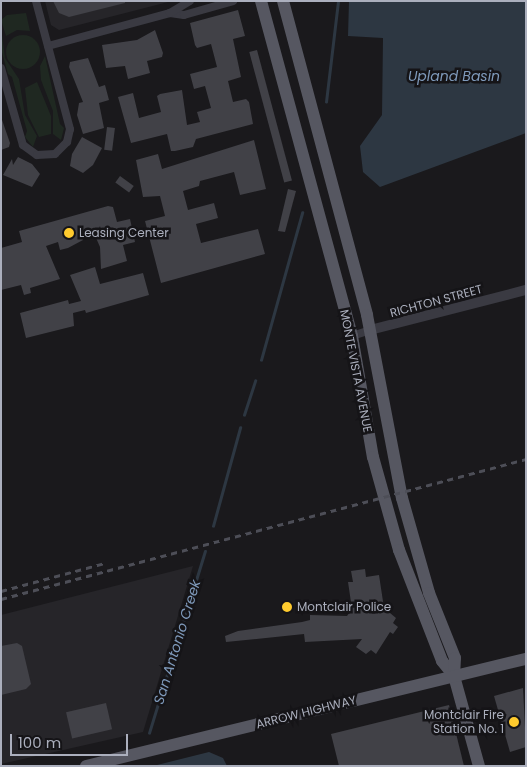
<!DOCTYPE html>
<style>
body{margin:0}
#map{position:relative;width:527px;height:767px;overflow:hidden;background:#1a191c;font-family:Poppins,sans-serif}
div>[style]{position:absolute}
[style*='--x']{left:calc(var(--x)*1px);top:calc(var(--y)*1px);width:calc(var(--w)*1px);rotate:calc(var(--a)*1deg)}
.built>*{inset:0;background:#262529}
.green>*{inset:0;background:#1f2821}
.round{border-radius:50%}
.water>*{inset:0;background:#2d3742}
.stream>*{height:2.5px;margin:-1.25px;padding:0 1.25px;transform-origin:1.25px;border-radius:1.25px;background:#2d3742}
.building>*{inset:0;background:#414147;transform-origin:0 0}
.minor>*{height:8px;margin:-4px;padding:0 4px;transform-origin:4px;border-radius:4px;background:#3a3a42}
.tertiary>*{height:10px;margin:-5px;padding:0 5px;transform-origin:5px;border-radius:5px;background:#3a3a42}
.primary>*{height:12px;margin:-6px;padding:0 6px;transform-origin:6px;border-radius:6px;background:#565761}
.rail>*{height:2.5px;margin-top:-1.25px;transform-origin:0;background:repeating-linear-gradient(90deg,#4d4e57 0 6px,transparent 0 11px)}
.dots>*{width:14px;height:14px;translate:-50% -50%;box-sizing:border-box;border:2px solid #151417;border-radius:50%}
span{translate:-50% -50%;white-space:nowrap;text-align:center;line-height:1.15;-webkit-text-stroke:5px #151417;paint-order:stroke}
.poi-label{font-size:12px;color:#abafbd}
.left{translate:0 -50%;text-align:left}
.right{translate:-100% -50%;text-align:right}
.street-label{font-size:12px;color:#abafbd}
.water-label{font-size:14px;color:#7f9abb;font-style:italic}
.frame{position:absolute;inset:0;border:2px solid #abafbd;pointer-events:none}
.scale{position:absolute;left:10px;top:734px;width:118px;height:22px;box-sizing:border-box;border:2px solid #abafbd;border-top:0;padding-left:6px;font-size:15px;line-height:18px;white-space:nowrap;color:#abafbd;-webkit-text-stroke:4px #151417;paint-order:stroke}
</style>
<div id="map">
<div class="built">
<i style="clip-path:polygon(45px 1px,172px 1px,59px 30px,51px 25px)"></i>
<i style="clip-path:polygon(193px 566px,143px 732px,1px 764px,1px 615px)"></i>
</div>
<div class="green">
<i style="clip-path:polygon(26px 13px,30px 31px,17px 30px,6px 36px,1px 20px,7px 15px)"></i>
<i style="clip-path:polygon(1px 27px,5px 58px,19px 79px,25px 115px,37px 136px,33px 147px,25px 137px,27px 131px,12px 77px,8px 74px,1px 49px)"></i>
<i class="round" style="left:6px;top:35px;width:34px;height:34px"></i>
<i style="clip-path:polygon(45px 56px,60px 124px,64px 128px,61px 140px,53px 134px,53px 111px,41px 80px,40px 66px)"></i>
<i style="clip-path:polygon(37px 82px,51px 116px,51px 134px,39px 137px,28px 115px,25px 88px)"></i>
</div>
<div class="water">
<i style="clip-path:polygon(349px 1px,526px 1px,526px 133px,380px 187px,363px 172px,360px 146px,382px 115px,383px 38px,348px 36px)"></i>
<i style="clip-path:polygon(209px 752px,223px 758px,227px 766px,153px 766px)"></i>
</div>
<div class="stream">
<i style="--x:326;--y:102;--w:102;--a:-83.2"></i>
<i style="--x:261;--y:360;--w:153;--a:-74.4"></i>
<i style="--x:244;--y:415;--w:36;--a:-72"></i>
<i style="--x:213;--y:526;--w:102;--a:-74.6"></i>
<i style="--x:149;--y:733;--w:190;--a:-72.9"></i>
</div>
<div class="building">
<i style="clip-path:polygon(53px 1px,125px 1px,125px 3px,69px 17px,59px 13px)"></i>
<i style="clip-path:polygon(238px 10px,245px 36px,233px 39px,241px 77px,228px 81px,233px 102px,246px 99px,249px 102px,253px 124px,196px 139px,193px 147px,175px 151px,171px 151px,167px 134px,131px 143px,118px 97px,133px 93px,139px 118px,161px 112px,157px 96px,160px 94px,182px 90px,187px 125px,200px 122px,197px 112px,211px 108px,205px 86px,194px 89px,190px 74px,217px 67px,211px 44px,197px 48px,195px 45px,190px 23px)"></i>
<i style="clip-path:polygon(155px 30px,163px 53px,162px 57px,147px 61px,150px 73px,128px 79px,125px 66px,106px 68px,102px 45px,137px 40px)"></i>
<i style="left:257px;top:50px;width:135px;height:8px;rotate:75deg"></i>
<i style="clip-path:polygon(88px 58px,99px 87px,105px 85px,109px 100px,99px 103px,104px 128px,83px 134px,77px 115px,79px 103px,83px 102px,69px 67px,70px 62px)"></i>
<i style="clip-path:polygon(1px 117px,10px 143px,9px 147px,1px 150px)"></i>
<i style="left:107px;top:127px;width:8px;height:23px;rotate:7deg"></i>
<i style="clip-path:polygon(82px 137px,102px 148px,93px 165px,83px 173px,70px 166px,72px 154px)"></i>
<i style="clip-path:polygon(254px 140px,266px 189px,240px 195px,234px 172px,200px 181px,199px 186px,183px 191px,188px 210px,214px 203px,218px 218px,196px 224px,201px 243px,258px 229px,265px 254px,161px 283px,145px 221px,165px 216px,160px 196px,143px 197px,136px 160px,158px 154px,162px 169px)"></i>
<i style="clip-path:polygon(18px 157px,32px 164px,40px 174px,32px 187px,3px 175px,12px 159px,13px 165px)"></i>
<i style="left:120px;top:176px;width:17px;height:8px;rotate:36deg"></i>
<i style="clip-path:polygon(288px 189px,296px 191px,285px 232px,278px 231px)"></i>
<i style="clip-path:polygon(108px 206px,113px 207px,117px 222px,130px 219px,135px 242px,123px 245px,127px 261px,101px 269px,100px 247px,93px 231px,81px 234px,83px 240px,68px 248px,60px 250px,58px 242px,46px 246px,60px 279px,30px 288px,31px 293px,24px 295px,21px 285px,1px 290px,1px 248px,22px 242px,19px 231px)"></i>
<i style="clip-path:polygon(95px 267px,100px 284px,143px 273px,149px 295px,86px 313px,85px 310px,73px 313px,74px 326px,26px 338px,20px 313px,68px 300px,69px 304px,81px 301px,70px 275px)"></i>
<i style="clip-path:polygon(365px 569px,366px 577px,379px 575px,384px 608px,396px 618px,393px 623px,398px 627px,393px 634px,390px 632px,376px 654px,371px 650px,366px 654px,356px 647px,362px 639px,305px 642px,304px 634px,226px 642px,225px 636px,238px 631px,302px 622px,310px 620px,310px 615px,347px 616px,352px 609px,348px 582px,353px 582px,351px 571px)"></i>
<i style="clip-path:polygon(17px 643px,22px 646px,31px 684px,26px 689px,1px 695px,1px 646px)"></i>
<i style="clip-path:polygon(523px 688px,526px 747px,510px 752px,494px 696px)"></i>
<i style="left:106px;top:703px;width:27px;height:41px;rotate:77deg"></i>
<i style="clip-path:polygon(449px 705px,464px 766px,339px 766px,331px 734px)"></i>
</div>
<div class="minor">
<i style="--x:170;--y:13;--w:14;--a:8"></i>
<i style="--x:184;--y:15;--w:51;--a:-15.9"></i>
<i style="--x:48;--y:46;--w:126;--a:-15.1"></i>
<i style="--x:170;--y:13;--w:23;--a:-31"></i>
<i style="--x:1;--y:68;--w:80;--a:74.1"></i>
<i style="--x:23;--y:145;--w:17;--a:36"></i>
<i style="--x:37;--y:155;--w:18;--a:-3"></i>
<i style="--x:55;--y:154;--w:17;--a:-45"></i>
<i style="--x:67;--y:142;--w:13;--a:-77"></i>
<i style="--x:70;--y:129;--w:132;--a:-104.9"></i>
<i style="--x:352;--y:336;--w:19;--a:-18"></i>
</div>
<div class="tertiary">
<i style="--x:370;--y:330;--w:161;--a:-14.4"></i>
</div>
<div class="primary">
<i style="--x:261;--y:1;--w:347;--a:74.8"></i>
<i style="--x:352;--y:336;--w:123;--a:80.2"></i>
<i style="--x:373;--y:457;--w:97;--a:74.4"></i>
<i style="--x:399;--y:550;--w:119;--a:68.8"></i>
<i style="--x:442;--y:661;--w:19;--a:51"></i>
<i style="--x:454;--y:676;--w:93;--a:74.5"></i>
<i style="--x:283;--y:1;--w:325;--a:75"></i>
<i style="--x:367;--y:315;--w:186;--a:79.2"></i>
<i style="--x:402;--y:498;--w:99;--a:74.1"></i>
<i style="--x:429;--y:593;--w:70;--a:68.2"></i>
<i style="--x:455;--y:658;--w:18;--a:93"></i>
<i style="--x:86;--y:766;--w:453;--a:-13.7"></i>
</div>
<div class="rail">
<i style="--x:1;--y:591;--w:108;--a:-15.1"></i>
<i style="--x:1;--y:599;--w:543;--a:-14.93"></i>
</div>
<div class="dots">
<i style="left:69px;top:233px;background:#ffcb2e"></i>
<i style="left:287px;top:607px;background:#ffcb2e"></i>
<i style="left:514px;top:722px;background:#ffcb2e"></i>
</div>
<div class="poi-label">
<span class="left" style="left:79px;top:233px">Leasing Center</span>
<span class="left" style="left:297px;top:607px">Montclair Police</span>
<span class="right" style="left:504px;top:722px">Montclair Fire<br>Station No. 1</span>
</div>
<div class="street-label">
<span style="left:436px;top:301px;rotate:-15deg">RICHTON STREET</span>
<span style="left:356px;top:371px;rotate:79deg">MONTE VISTA AVENUE</span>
<span style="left:306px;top:712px;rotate:-14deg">ARROW HIGHWAY</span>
</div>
<div class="water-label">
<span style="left:454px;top:76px">Upland Basin</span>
<span style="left:177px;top:642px;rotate:-73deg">San Antonio Creek</span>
</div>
<div class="frame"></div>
<div class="scale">100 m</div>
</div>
